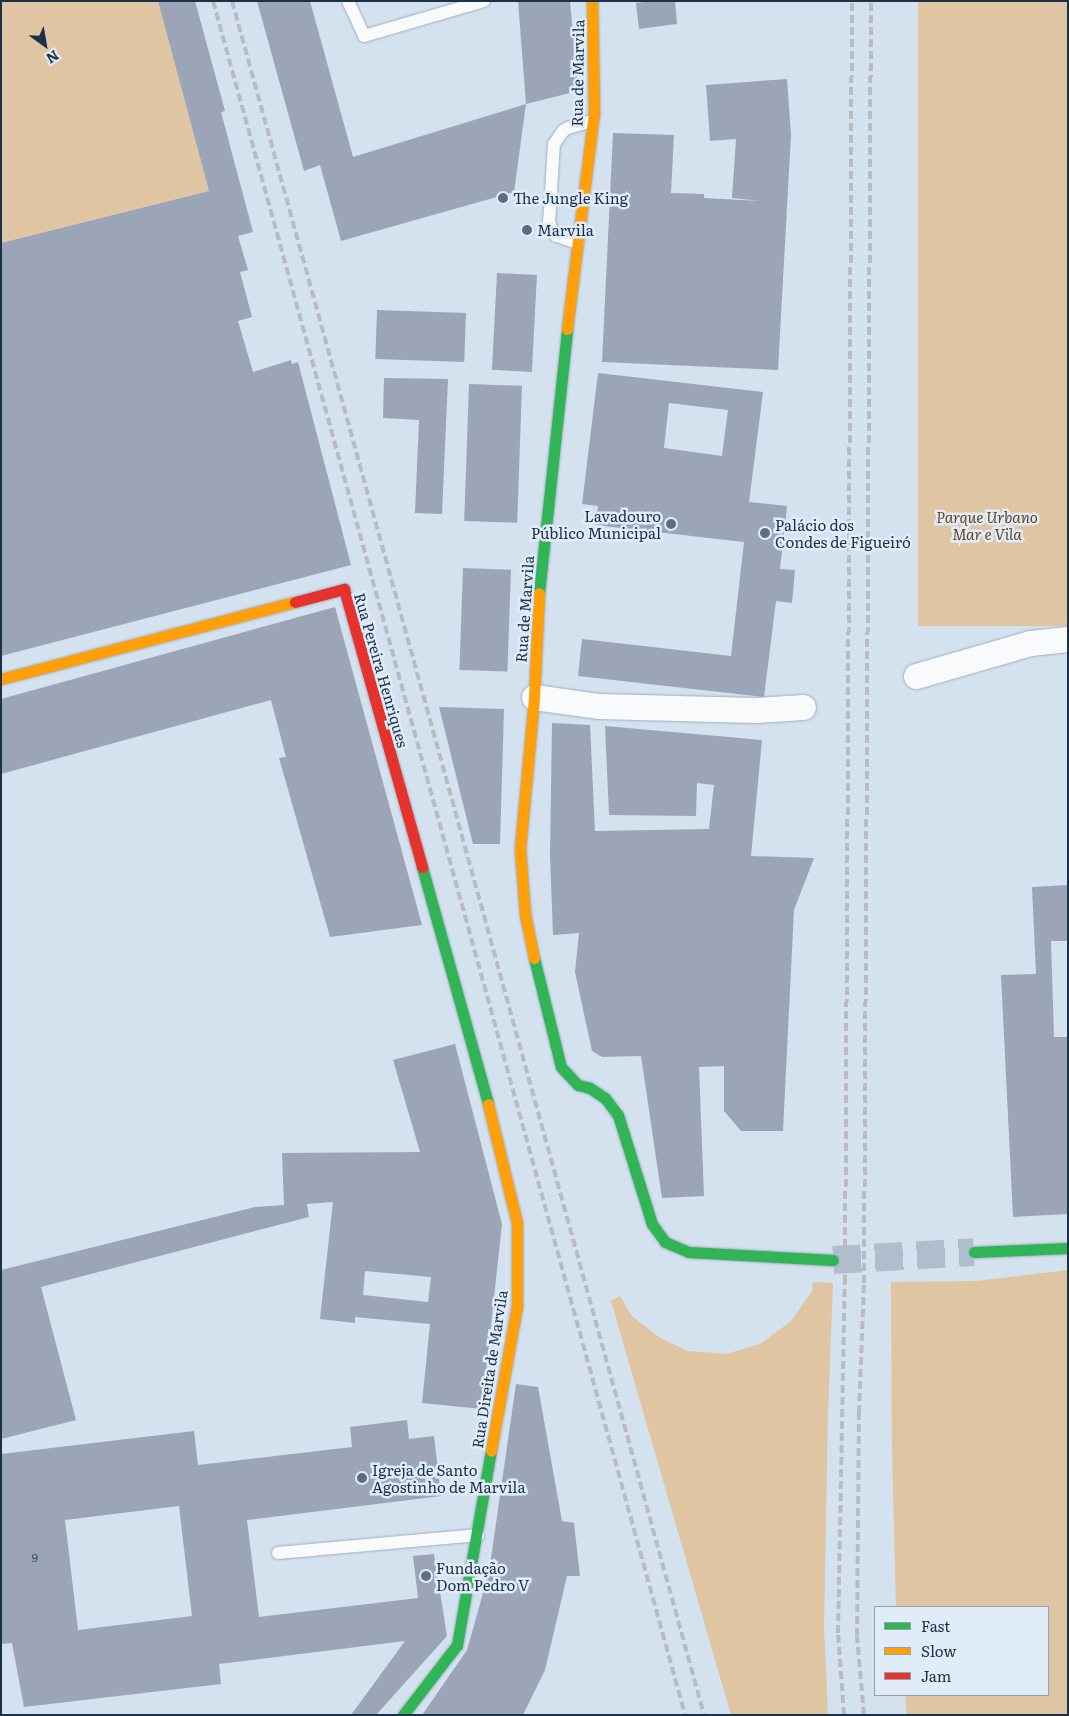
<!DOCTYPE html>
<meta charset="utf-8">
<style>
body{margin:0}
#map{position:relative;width:1069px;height:1716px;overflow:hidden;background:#d4e1ee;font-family:Literata,serif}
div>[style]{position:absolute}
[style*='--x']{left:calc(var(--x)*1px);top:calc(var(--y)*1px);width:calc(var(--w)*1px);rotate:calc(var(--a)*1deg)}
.green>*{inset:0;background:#e0c5a3;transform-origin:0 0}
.building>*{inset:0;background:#9ba5b7;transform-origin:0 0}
.secondary-tunnel>*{height:28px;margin-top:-14px;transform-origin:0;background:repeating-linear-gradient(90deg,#afbecd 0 28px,transparent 0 42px)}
.roads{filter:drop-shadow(0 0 1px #9fafc0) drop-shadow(0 0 1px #9fafc0)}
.lane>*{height:12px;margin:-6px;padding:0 6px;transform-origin:6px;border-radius:6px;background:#f9fafc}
.street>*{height:25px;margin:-12.5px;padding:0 12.5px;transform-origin:12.5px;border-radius:12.5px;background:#f9fafc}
.fast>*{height:11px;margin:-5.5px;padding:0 5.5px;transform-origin:5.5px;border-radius:5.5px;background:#30b455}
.slow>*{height:11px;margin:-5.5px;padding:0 5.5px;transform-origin:5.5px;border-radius:5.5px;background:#ff9f0a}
.jam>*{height:11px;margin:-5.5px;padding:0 5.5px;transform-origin:5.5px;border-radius:5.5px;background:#e5322d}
.rail>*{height:4px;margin-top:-2px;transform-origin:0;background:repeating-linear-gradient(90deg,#b8bcc2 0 8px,transparent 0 12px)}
.dots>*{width:14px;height:14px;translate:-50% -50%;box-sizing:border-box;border:2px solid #e1ecf9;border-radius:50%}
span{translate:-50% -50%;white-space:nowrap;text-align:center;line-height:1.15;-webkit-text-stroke:5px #e1ecf9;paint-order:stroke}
.number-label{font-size:12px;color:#3a4e64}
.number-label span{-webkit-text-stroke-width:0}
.street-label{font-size:15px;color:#1a3148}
.poi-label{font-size:15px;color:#1a3148}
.left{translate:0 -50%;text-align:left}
.right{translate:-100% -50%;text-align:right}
.park-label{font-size:15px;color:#654721;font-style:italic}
.frame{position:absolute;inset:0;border:2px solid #1a3148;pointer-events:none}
.legend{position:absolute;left:874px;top:1606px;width:175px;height:90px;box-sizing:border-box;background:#e1ecf9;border:1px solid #91a1b2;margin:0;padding:6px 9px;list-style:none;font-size:15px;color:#1a3148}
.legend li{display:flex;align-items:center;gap:10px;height:25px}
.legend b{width:25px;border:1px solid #91a1b2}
.north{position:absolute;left:20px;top:20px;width:50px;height:50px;-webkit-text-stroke:4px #e1ecf9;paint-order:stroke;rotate:148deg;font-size:14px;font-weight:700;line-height:20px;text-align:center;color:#1a3148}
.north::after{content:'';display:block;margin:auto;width:18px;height:22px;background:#1a3148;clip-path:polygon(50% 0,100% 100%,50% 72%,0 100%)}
</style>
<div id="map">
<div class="green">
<i style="clip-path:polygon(1px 1px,158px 1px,209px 191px,1px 243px)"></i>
<i style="left:918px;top:1px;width:150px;height:625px"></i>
<i style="clip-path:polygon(1068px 1270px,1068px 1715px,907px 1715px,905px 1695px,1048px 1695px,1048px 1607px,896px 1607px,892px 1449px,891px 1282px,975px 1281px)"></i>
<i style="clip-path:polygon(813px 1282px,833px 1283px,828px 1414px,824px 1626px,828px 1715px,731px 1715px,611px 1301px,620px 1296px,632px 1316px,660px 1338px,688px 1351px,726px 1354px,760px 1344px,791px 1321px,812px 1291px)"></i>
</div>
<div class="building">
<i style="clip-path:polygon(158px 1px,195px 1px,225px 111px,221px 112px,253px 232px,238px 236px,248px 270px,240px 272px,252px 317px,238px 321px,253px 372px,291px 360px,292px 364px,298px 362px,351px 565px,1px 656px,1px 243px,209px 191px)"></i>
<i style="clip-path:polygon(257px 1px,310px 1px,353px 157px,526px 104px,514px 192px,341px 241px,320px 165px,304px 171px)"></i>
<i style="clip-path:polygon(518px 1px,570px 1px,578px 91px,526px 104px)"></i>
<i style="clip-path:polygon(651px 1px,675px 1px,677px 24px,639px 29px,636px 3px)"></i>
<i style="clip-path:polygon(787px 79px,791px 135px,778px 370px,602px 362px,613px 133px,674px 135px,671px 193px,704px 194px,704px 198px,761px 201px,732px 198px,736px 139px,710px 141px,706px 85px)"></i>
<i style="left:497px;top:273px;width:40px;height:97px;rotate:3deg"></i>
<i style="left:377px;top:310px;width:89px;height:49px;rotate:2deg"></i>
<i style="clip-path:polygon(evenodd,598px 373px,763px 392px,749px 502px,787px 506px,780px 569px,795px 570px,792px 603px,776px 601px,764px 697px,578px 676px,582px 639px,731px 656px,744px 542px,595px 525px,598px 506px,582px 504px,598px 373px,669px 403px,728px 410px,722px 456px,664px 448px,669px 403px)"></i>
<i style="clip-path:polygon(384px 378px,448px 379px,442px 514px,415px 513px,419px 420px,383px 418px)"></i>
<i style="left:469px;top:384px;width:53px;height:137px;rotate:2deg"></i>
<i style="left:463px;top:568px;width:48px;height:102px;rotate:2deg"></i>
<i style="clip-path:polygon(335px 607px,422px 925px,330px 937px,279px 758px,286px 757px,271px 700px,1px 774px,1px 699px)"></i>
<i style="clip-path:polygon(439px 707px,504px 709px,500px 844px,473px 844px)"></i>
<i style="clip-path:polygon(552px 723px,590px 725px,595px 831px,709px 829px,714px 785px,697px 783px,696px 816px,609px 815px,605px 726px,762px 740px,751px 856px,814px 858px,794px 910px,783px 1131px,741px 1131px,724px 1111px,724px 1066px,699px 1067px,704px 1196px,662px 1198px,641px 1056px,602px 1057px,592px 1051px,575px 972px,579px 933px,553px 935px,550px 856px)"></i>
<i style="clip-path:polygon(1068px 885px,1068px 941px,1051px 941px,1054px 1037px,1068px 1037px,1068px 1214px,1013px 1217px,1001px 975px,1036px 974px,1032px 887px)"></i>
<i style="clip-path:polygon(evenodd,455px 1044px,502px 1224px,482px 1409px,422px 1403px,430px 1324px,355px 1317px,355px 1323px,320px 1319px,333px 1202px,307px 1204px,309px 1217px,41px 1287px,76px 1420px,1px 1439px,1px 1270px,255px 1207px,284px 1205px,282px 1153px,420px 1152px,393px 1060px,455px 1044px,365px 1271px,431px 1277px,428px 1302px,363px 1295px,365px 1271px)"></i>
<i style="clip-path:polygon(516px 1384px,538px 1387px,562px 1521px,574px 1523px,580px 1576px,567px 1576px,545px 1670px,523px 1715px,422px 1715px,467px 1650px,489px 1572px)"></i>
<i style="clip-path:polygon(evenodd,407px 1420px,409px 1439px,434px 1436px,441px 1496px,247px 1520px,259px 1617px,418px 1598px,413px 1556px,434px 1554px,447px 1636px,376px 1715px,351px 1715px,405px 1641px,219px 1664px,221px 1684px,24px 1707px,12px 1643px,1px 1644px,1px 1454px,194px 1431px,198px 1465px,352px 1447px,350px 1427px,407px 1420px,179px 1506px,192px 1616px,78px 1630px,65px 1520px,179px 1506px)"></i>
</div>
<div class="secondary-tunnel">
<i style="--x:833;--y:1260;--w:141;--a:-3.2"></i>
</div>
<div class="roads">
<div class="lane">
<i style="--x:348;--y:1;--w:38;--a:65"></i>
<i style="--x:364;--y:36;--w:125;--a:-16.3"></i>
<i style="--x:578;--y:243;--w:23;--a:-162"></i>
<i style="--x:556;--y:236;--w:15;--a:-118"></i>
<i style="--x:549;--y:223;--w:79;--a:-86.4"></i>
<i style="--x:554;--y:144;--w:16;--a:-55"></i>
<i style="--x:563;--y:131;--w:6;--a:-31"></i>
<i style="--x:568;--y:128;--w:26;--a:-16"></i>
<i style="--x:278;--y:1553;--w:201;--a:-5.1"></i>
</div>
<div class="street">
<i style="--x:916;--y:676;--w:119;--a:-16.1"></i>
<i style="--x:1030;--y:643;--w:38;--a:-6"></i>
<i style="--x:534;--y:697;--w:66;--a:7.9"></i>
<i style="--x:599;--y:706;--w:157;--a:1.5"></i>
<i style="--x:756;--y:710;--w:47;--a:-3.7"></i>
</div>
<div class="fast">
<i style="--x:539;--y:593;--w:265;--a:-83.9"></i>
<i style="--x:422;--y:867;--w:246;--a:74.4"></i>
<i style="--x:534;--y:958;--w:112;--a:76.1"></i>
<i style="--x:561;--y:1067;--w:25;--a:47"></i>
<i style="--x:578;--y:1085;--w:12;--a:14"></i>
<i style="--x:590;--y:1088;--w:18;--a:34"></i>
<i style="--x:605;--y:1098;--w:21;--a:53"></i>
<i style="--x:618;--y:1115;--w:114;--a:72.7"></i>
<i style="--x:652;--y:1224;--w:22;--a:54"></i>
<i style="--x:665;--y:1242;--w:25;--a:23"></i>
<i style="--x:688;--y:1252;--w:145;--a:3.2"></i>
<i style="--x:974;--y:1252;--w:94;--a:-2.4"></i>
<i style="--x:403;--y:1715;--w:88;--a:-52.4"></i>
<i style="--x:457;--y:1645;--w:197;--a:-80.1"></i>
</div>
<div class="slow">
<i style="--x:567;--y:329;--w:218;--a:-82.9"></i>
<i style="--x:594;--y:113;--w:112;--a:-91"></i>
<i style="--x:1;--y:679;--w:304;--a:-14.7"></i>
<i style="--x:534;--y:958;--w:45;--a:-101.6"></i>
<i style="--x:525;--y:914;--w:65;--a:-94.4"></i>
<i style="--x:520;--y:849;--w:153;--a:-84.7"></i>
<i style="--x:534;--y:697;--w:104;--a:-87.2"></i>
<i style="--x:488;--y:1104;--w:122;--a:76.3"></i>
<i style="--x:517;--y:1223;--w:83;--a:90"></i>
<i style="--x:517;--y:1306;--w:147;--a:100.2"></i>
</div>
<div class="jam">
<i style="--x:295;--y:602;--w:51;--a:-14.9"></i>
<i style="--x:344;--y:589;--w:289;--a:74.3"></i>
</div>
</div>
<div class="rail">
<i style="--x:213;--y:1;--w:1778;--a:74.6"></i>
<i style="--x:232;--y:1;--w:1778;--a:74.6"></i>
<i style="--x:844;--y:1715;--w:82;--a:-94.2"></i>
<i style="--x:838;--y:1633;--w:350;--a:-88.9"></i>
<i style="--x:845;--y:1283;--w:1282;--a:-89.69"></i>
<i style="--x:864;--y:1715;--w:79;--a:-95.1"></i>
<i style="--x:857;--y:1636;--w:223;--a:-89.5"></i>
<i style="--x:859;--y:1413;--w:130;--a:-87.8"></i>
<i style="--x:864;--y:1283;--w:1282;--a:-89.69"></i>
</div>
<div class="dots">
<i style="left:503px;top:198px;background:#5b6f82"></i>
<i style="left:527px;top:230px;background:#5b6f82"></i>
<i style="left:671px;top:524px;background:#5b6f82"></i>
<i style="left:765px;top:533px;background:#5b6f82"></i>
<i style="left:362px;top:1478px;background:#5b6f82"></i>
<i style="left:426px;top:1576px;background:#5b6f82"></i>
</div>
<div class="number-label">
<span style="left:35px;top:1558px">9</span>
</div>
<div class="street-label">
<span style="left:577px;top:73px;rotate:-89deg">Rua de Marvila</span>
<span style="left:524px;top:609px;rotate:-86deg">Rua de Marvila</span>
<span style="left:382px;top:670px;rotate:74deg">Rua Pereira Henriques</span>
<span style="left:489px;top:1369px;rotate:-81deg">Rua Direita de Marvila</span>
</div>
<div class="poi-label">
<span class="left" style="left:513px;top:198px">The Jungle King</span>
<span class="left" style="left:537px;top:230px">Marvila</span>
<span class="right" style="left:661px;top:524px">Lavadouro<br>Público Municipal</span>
<span class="left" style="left:775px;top:533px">Palácio dos<br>Condes de Figueiró</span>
<span class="left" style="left:372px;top:1478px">Igreja de Santo<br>Agostinho de Marvila</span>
<span class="left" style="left:436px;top:1576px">Fundação<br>Dom Pedro V</span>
</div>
<div class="park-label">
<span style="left:987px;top:525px">Parque Urbano<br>Mar e Vila</span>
</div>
<div class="frame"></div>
<ul class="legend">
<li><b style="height:6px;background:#30b455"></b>Fast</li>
<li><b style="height:6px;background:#ff9f0a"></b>Slow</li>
<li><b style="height:6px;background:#e5322d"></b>Jam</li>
</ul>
<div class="north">N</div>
</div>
